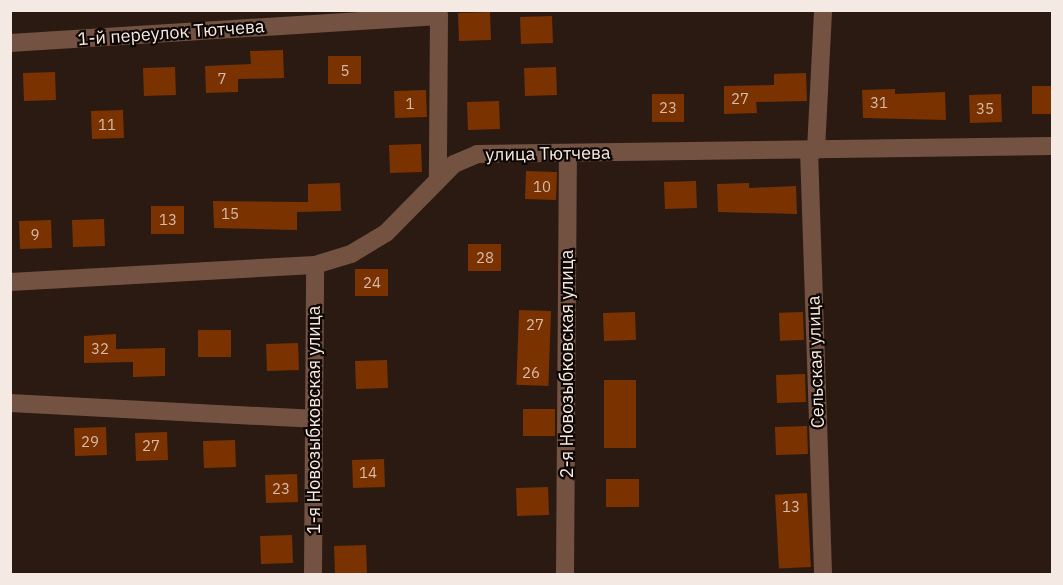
<!DOCTYPE html>
<meta charset="utf-8">
<style>
body{margin:0}
#map{position:relative;width:1063px;height:585px;overflow:hidden;background:#2b1a12;font-family:"IBM Plex Sans",sans-serif}
div>[style]{position:absolute}
[style*='--x']{left:calc(var(--x)*1px);top:calc(var(--y)*1px);width:calc(var(--w)*1px);rotate:calc(var(--a)*1deg)}
.building>*{inset:0;background:#7a3200;transform-origin:0 0}
.minor>*{height:18px;margin:-9px;padding:0 9px;transform-origin:9px;border-radius:9px;background:#735242}
span{translate:-50% -50%;white-space:nowrap;text-align:center;line-height:1.15;-webkit-text-stroke:4.5px #0e0704;paint-order:stroke}
.number-label{font-size:15px;color:#d6bbaa}
.number-label span{-webkit-text-stroke-width:0}
.street-label{font-size:18px;color:#f5e9e3}
.frame{position:absolute;inset:0;border:12px solid #f5e9e3;pointer-events:none}
</style>
<div id="map">
<div class="building">
<i style="left:490px;top:12px;width:28px;height:32px;rotate:88deg"></i>
<i style="left:552px;top:16px;width:27px;height:32px;rotate:88deg"></i>
<i style="clip-path:polygon(283px 50px,284px 78px,238px 79px,238px 92px,206px 93px,205px 66px,251px 64px,250px 51px)"></i>
<i style="left:361px;top:56px;width:28px;height:33px;rotate:90deg"></i>
<i style="left:175px;top:67px;width:28px;height:32px;rotate:88deg"></i>
<i style="left:556px;top:67px;width:28px;height:32px;rotate:88deg"></i>
<i style="left:55px;top:72px;width:28px;height:32px;rotate:88deg"></i>
<i style="clip-path:polygon(806px 73px,807px 101px,756px 102px,757px 113px,724px 114px,724px 86px,774px 85px,774px 74px)"></i>
<i style="left:1053px;top:86px;width:28px;height:21px;rotate:90deg"></i>
<i style="clip-path:polygon(895px 89px,895px 94px,945px 92px,946px 120px,863px 118px,862px 90px)"></i>
<i style="left:426px;top:90px;width:27px;height:32px;rotate:88deg"></i>
<i style="left:652px;top:94px;width:32px;height:28px"></i>
<i style="left:1001px;top:94px;width:28px;height:32px;rotate:88deg"></i>
<i style="left:499px;top:101px;width:28px;height:32px;rotate:88deg"></i>
<i style="left:123px;top:110px;width:28px;height:32px;rotate:88deg"></i>
<i style="left:421px;top:144px;width:28px;height:32px;rotate:88deg"></i>
<i style="left:557px;top:172px;width:28px;height:31px;rotate:92deg"></i>
<i style="left:696px;top:181px;width:27px;height:32px;rotate:88deg"></i>
<i style="clip-path:polygon(340px 183px,341px 211px,297px 212px,297px 230px,214px 228px,213px 201px,308px 202px,308px 184px)"></i>
<i style="clip-path:polygon(749px 183px,749px 188px,796px 186px,797px 214px,718px 212px,717px 184px)"></i>
<i style="left:151px;top:206px;width:33px;height:28px"></i>
<i style="left:104px;top:219px;width:27px;height:32px;rotate:88deg"></i>
<i style="left:51px;top:220px;width:28px;height:32px;rotate:88deg"></i>
<i style="left:501px;top:244px;width:27px;height:33px;rotate:90deg"></i>
<i style="left:388px;top:269px;width:27px;height:33px;rotate:90deg"></i>
<i style="left:551px;top:311px;width:75px;height:32px;rotate:92deg"></i>
<i style="left:635px;top:312px;width:28px;height:32px;rotate:88deg"></i>
<i style="left:803px;top:312px;width:28px;height:24px;rotate:88deg"></i>
<i style="left:231px;top:330px;width:27px;height:33px;rotate:90deg"></i>
<i style="clip-path:polygon(116px 334px,116px 349px,165px 348px,165px 376px,133px 377px,133px 362px,84px 363px,84px 336px)"></i>
<i style="left:298px;top:343px;width:27px;height:32px;rotate:88deg"></i>
<i style="left:387px;top:360px;width:28px;height:32px;rotate:88deg"></i>
<i style="left:805px;top:374px;width:28px;height:29px;rotate:88deg"></i>
<i style="left:636px;top:380px;width:68px;height:32px;rotate:90deg"></i>
<i style="left:555px;top:409px;width:27px;height:32px;rotate:90deg"></i>
<i style="left:807px;top:426px;width:28px;height:32px;rotate:88deg"></i>
<i style="left:106px;top:427px;width:28px;height:32px;rotate:88deg"></i>
<i style="left:167px;top:432px;width:28px;height:32px;rotate:88deg"></i>
<i style="left:235px;top:440px;width:27px;height:32px;rotate:88deg"></i>
<i style="left:384px;top:459px;width:28px;height:32px;rotate:88deg"></i>
<i style="left:297px;top:474px;width:28px;height:32px;rotate:88deg"></i>
<i style="left:639px;top:479px;width:28px;height:33px;rotate:90deg"></i>
<i style="left:548px;top:487px;width:28px;height:32px;rotate:88deg"></i>
<i style="left:807px;top:493px;width:74px;height:32px;rotate:87deg"></i>
<i style="left:292px;top:535px;width:28px;height:32px;rotate:88deg"></i>
<i style="left:366px;top:545px;width:28px;height:32px;rotate:88deg"></i>
</div>
<div class="minor">
<i style="--x:10;--y:43;--w:430;--a:-3.6"></i>
<i style="--x:439;--y:16;--w:162;--a:90.4"></i>
<i style="--x:809;--y:150;--w:424;--a:88.1"></i>
<i style="--x:816;--y:150;--w:140;--a:-87.1"></i>
<i style="--x:10;--y:282;--w:305;--a:-3.2"></i>
<i style="--x:315;--y:265;--w:38;--a:-17"></i>
<i style="--x:351;--y:254;--w:41;--a:-31"></i>
<i style="--x:386;--y:233;--w:97;--a:-45.4"></i>
<i style="--x:454;--y:164;--w:25;--a:-23"></i>
<i style="--x:477;--y:154;--w:575;--a:-0.8"></i>
<i style="--x:10;--y:403;--w:303;--a:3"></i>
<i style="--x:313;--y:574;--w:309;--a:-89.6"></i>
<i style="--x:565;--y:574;--w:420;--a:-89.6"></i>
</div>
<div class="number-label">
<span style="left:345px;top:71px">5</span>
<span style="left:222px;top:79px">7</span>
<span style="left:740px;top:99px">27</span>
<span style="left:879px;top:103px">31</span>
<span style="left:410px;top:104px">1</span>
<span style="left:668px;top:108px">23</span>
<span style="left:985px;top:109px">35</span>
<span style="left:107px;top:125px">11</span>
<span style="left:542px;top:187px">10</span>
<span style="left:230px;top:214px">15</span>
<span style="left:168px;top:220px">13</span>
<span style="left:35px;top:235px">9</span>
<span style="left:485px;top:258px">28</span>
<span style="left:372px;top:283px">24</span>
<span style="left:535px;top:325px">27</span>
<span style="left:100px;top:349px">32</span>
<span style="left:531px;top:373px">26</span>
<span style="left:90px;top:442px">29</span>
<span style="left:151px;top:446px">27</span>
<span style="left:368px;top:473px">14</span>
<span style="left:281px;top:489px">23</span>
<span style="left:791px;top:507px">13</span>
</div>
<div class="street-label">
<span style="left:171px;top:33px;rotate:-4deg">1-й переулок Тютчева</span>
<span style="left:548px;top:154px;rotate:-1deg">улица Тютчева</span>
<span style="left:816px;top:362px;rotate:-92deg">Сельская улица</span>
<span style="left:567px;top:364px;rotate:-90deg">2-я Новозыбковская улица</span>
<span style="left:314px;top:420px;rotate:-90deg">1-я Новозыбковская улица</span>
</div>
<div class="frame"></div>
</div>
